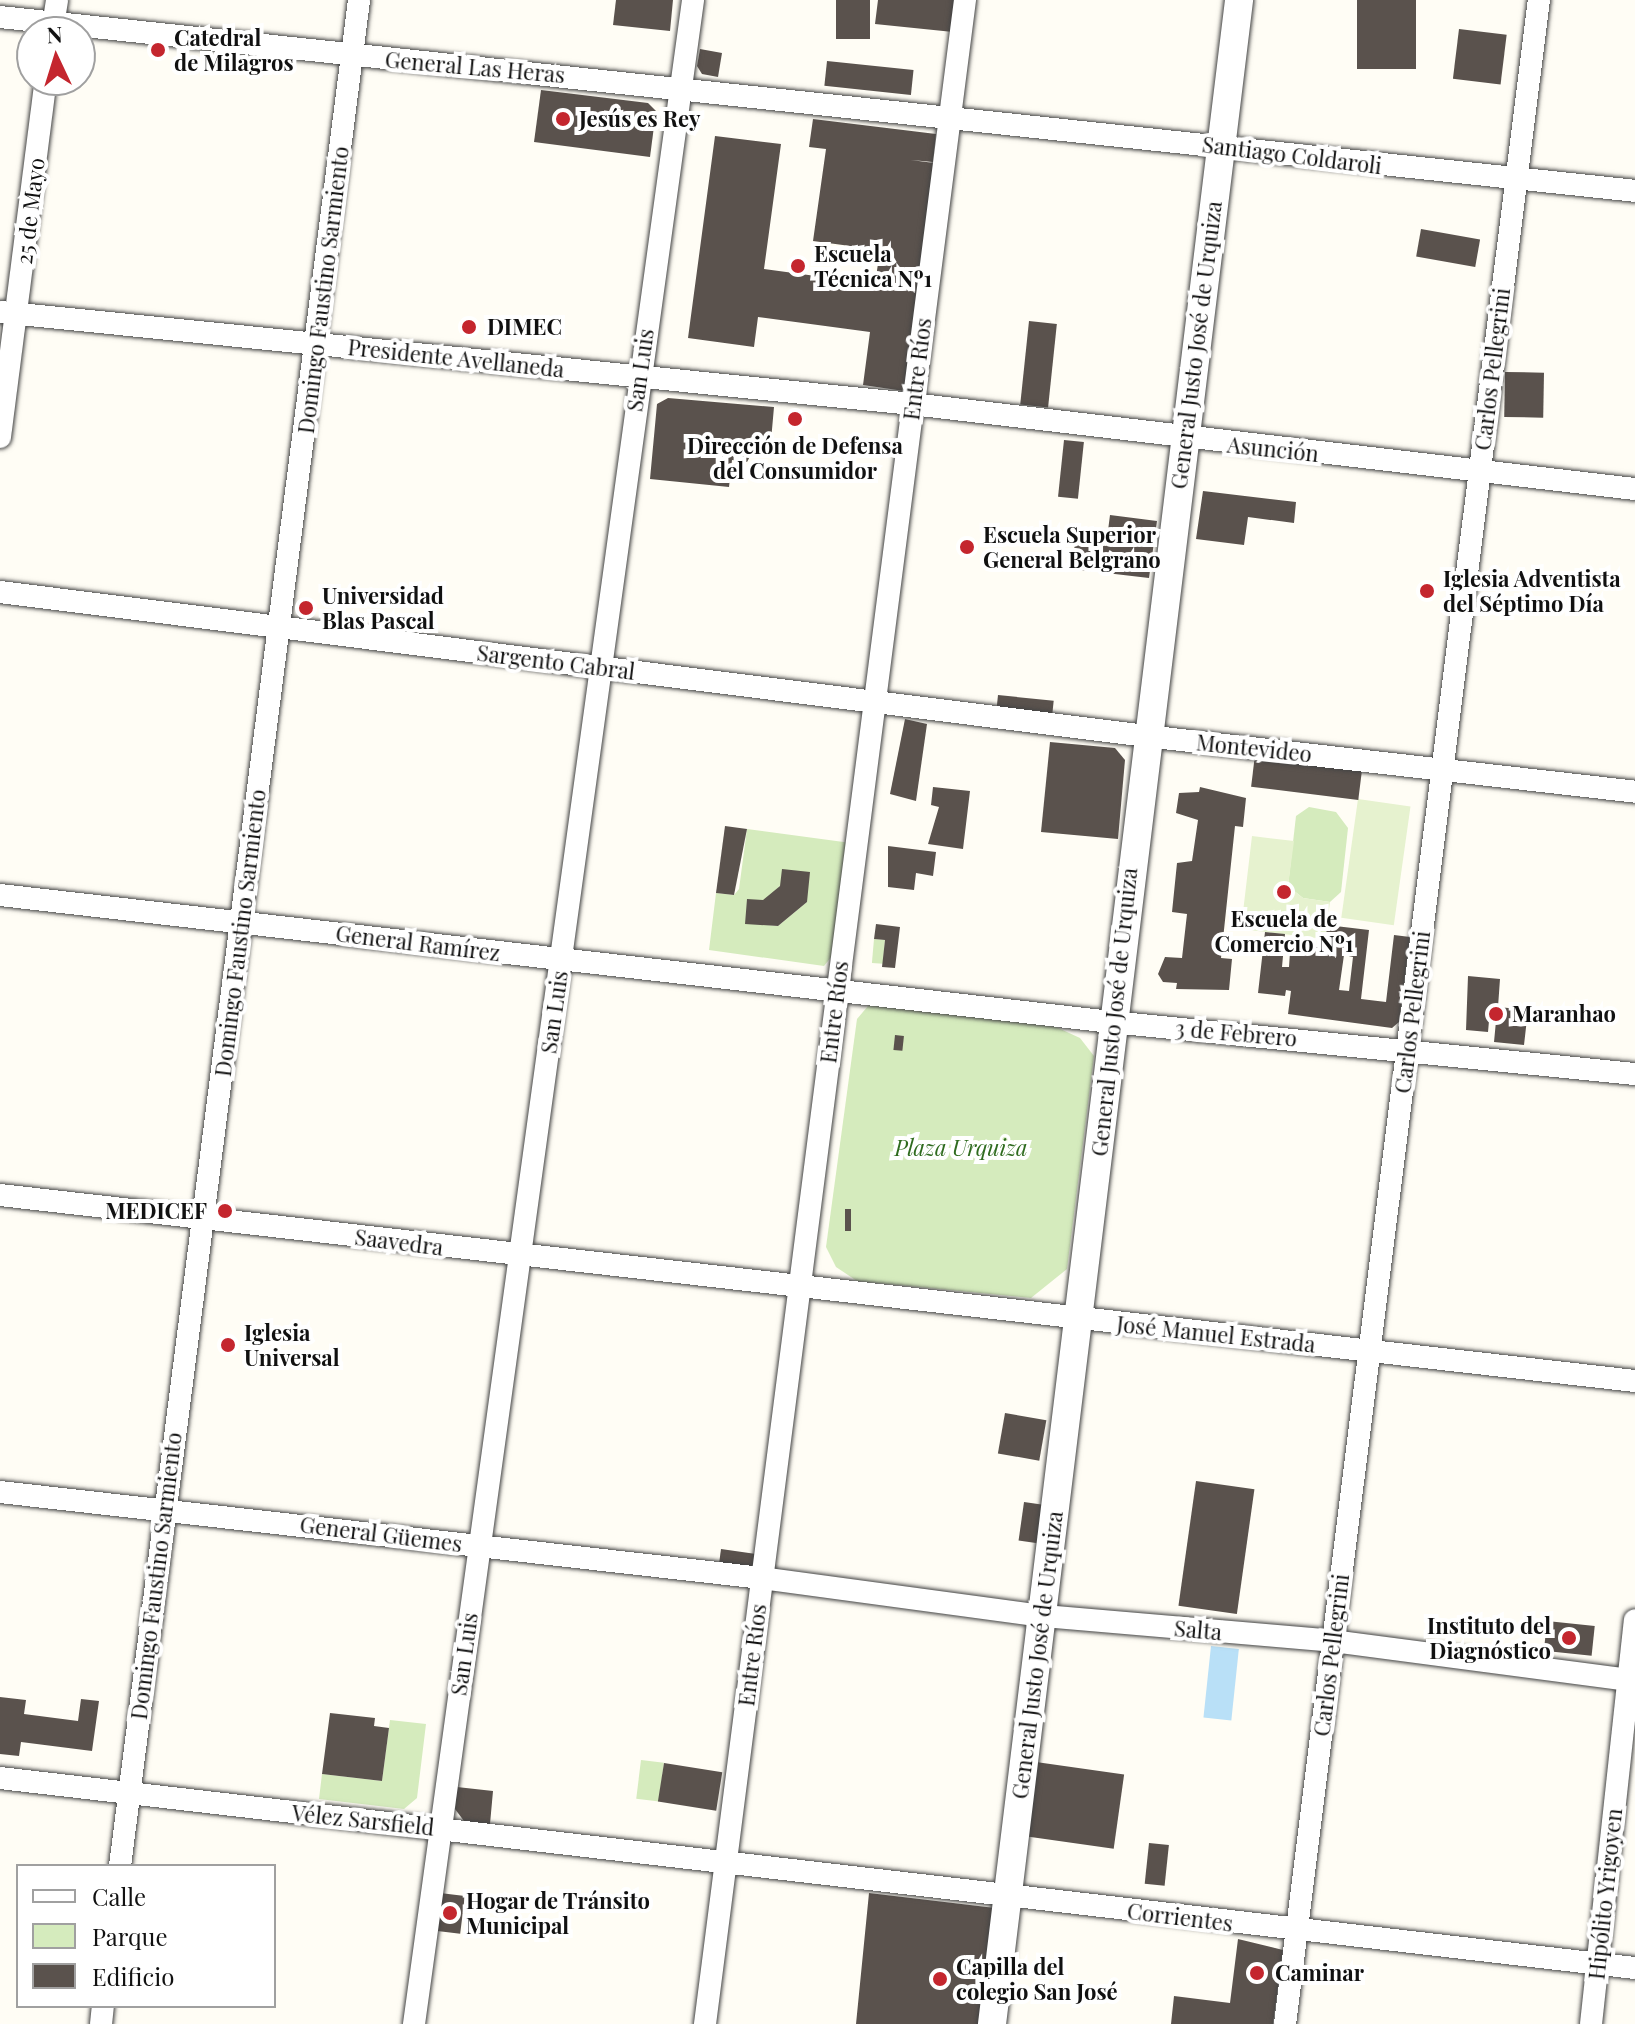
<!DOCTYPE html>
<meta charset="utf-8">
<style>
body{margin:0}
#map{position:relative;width:1635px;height:2024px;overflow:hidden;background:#fffdf5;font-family:"Playfair Display",serif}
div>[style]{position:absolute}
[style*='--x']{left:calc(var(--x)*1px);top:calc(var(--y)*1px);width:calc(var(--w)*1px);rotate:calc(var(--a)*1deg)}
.green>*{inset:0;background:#d5ebbd;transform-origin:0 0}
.pitch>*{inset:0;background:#e6f2cf;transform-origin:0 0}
.water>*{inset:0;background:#b9e0f7;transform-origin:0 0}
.building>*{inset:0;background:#5a524d;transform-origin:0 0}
.roads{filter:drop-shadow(0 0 2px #444) drop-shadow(0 0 2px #444)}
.minor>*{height:22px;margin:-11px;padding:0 11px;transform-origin:11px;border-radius:11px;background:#fff}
.tertiary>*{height:28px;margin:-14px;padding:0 14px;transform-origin:14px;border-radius:14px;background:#fff}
.dots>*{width:22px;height:22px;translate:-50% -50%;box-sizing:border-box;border:4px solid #fff;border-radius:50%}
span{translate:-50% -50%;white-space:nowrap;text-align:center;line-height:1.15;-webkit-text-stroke:8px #fff;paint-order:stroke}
.poi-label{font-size:22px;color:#111;font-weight:700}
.left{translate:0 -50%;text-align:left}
.right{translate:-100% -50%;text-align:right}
.street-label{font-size:22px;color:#111}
.park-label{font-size:22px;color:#2f6b1f;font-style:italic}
.legend{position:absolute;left:16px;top:1864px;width:260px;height:144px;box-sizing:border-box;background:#fff;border:2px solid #a0a0a0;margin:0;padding:10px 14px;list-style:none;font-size:24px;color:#111}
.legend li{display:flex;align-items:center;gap:16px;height:40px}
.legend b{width:40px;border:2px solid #a0a0a0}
.north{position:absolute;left:16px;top:16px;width:80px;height:80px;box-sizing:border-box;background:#fff;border:2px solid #a0a0a0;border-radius:50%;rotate:356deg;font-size:22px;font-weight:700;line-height:32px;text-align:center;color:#111}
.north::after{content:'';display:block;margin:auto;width:28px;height:36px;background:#c4262e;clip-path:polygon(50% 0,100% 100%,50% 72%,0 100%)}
</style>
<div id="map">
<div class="green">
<i style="clip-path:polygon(1309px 807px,1336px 812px,1348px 828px,1341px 892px,1330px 902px,1303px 898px,1288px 886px,1296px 816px)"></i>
<i style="clip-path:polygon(evenodd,747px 829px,851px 843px,836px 951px,824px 966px,709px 950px,716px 893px,734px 895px,739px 889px,747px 829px,780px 886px,807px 902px,778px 926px,746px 923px,780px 886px)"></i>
<i style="left:874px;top:939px;width:11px;height:24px;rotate:5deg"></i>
<i style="clip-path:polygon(887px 1004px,1056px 1027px,1080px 1038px,1094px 1056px,1067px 1269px,1031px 1298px,857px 1281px,836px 1267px,826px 1247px,857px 1019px,868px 1006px)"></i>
<i style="clip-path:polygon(390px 1720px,426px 1724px,417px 1798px,404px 1809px,319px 1799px,322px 1774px,382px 1781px)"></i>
<i style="left:641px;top:1760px;width:23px;height:39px;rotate:7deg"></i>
</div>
<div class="pitch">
<i style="left:1358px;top:799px;width:53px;height:120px;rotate:8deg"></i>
<i style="clip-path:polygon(1252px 836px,1294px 841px,1288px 886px,1303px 898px,1330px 902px,1325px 939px,1241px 929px)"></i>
</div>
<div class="water">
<i style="left:1211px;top:1646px;width:28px;height:72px;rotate:6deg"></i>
</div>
<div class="building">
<i style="clip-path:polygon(616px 0,673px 0,670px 31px,613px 25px)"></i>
<i style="left:836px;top:0;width:34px;height:39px"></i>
<i style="clip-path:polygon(878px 0,957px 0,953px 32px,875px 24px)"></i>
<i style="left:1357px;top:0;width:59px;height:69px"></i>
<i style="left:1459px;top:29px;width:48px;height:50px;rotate:7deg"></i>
<i style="clip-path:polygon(700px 49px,722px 53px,718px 77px,702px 74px,697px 66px)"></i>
<i style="left:827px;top:61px;width:87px;height:25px;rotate:6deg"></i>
<i style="clip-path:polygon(541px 90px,648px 103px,656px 111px,650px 157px,534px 142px)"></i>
<i style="clip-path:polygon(813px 119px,936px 134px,933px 162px,911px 160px,934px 163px,904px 391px,863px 385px,870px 332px,758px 317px,754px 347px,688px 338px,715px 136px,781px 144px,764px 269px,875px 284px,880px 250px,813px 241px,826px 149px,809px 147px)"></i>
<i style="left:1421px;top:229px;width:60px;height:28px;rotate:10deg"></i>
<i style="left:1029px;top:321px;width:28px;height:84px;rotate:6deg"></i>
<i style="left:1505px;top:372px;width:39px;height:45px;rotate:1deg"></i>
<i style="clip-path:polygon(668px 398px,774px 407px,770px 452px,753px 451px,747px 462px,732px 460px,729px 487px,650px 479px,657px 404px)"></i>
<i style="left:1064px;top:440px;width:20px;height:57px;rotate:6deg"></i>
<i style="clip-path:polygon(1203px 491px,1296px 502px,1294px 523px,1248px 517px,1244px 545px,1196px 539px)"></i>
<i style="clip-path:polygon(1110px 515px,1157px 521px,1149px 578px,1072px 569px,1075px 542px,1106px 546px)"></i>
<i style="left:998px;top:695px;width:56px;height:13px;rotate:6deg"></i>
<i style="clip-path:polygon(905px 719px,927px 724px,916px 801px,890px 794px)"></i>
<i style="clip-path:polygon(1050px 742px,1115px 748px,1125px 760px,1118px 839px,1041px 832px)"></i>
<i style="left:1255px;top:755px;width:108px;height:32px;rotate:7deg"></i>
<i style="clip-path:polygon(933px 787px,970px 791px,963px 849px,928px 844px,939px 807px,931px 805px)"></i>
<i style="clip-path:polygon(1200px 787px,1246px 798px,1243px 827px,1235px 826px,1221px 958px,1232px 959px,1229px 990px,1176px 989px,1177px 983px,1163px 982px,1158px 974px,1165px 957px,1182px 958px,1187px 914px,1172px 912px,1177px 863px,1192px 861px,1198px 820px,1176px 813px,1179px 793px,1199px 792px)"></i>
<i style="clip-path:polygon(725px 826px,747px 829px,734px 895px,716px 893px)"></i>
<i style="clip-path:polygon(888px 846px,936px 852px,933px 876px,916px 873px,914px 890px,888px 887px)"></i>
<i style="clip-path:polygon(782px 869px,810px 872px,807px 902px,778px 926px,745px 924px,747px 899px,763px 900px,780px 886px)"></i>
<i style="clip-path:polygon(876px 924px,900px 927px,895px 968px,882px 967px,885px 940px,874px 939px)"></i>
<i style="clip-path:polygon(evenodd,1327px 925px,1369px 930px,1361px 999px,1386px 1002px,1394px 935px,1410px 937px,1399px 1022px,1392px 1028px,1288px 1014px,1291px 991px,1286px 990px,1285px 996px,1258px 993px,1265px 932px,1285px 934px,1282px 967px,1289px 967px,1290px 952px,1295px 952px,1296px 945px,1325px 948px,1327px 925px,1344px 955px,1353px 957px,1349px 991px,1339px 990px,1344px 955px)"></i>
<i style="clip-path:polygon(1468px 976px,1500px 979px,1498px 1007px,1528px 1010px,1524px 1045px,1494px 1042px,1496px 1021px,1489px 1021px,1488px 1032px,1466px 1030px)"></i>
<i style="left:895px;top:1035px;width:9px;height:15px;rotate:6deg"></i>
<i style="left:845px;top:1209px;width:6px;height:22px"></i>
<i style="left:1005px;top:1413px;width:42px;height:41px;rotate:10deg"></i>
<i style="left:1196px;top:1481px;width:59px;height:126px;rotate:8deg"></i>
<i style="left:1024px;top:1502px;width:21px;height:39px;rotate:8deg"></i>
<i style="clip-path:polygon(721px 1549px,756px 1554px,754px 1573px,719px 1564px)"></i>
<i style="left:1547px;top:1621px;width:48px;height:30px;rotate:6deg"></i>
<i style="clip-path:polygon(0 1697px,26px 1700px,24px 1714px,78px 1721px,81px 1699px,99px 1701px,92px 1751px,21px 1742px,19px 1756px,0 1754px)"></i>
<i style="clip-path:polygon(330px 1713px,375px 1718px,374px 1726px,389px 1728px,382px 1781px,322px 1774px)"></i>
<i style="left:1036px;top:1762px;width:89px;height:75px;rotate:8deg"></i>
<i style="left:664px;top:1763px;width:59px;height:39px;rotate:9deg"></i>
<i style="clip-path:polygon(457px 1787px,493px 1791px,490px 1824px,464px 1821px,455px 1809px)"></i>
<i style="left:1149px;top:1843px;width:20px;height:41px;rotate:6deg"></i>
<i style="left:440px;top:1893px;width:25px;height:38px;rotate:7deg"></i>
<i style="clip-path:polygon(869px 1893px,995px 1908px,990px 1973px,982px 1972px,978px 2001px,986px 2002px,984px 2024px,856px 2024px)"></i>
<i style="clip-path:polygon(1238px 1939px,1283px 1950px,1273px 2024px,1171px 2024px,1174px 1996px,1230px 2003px)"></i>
</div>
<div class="roads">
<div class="minor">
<i style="--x:0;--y:17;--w:1644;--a:6.07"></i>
<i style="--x:52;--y:32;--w:32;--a:-81"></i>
<i style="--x:0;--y:312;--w:917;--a:5.76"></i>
<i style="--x:912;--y:404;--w:728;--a:6.71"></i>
<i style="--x:0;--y:437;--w:360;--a:-82.7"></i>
<i style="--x:0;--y:592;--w:1155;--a:7.16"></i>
<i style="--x:1146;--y:736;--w:492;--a:6.5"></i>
<i style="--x:0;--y:895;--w:1118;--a:6.52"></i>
<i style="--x:1111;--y:1022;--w:527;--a:5.67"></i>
<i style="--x:0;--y:1195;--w:1646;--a:6.49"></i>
<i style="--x:0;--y:1492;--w:767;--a:6.44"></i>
<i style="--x:762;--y:1578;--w:284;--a:7.7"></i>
<i style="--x:1043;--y:1616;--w:291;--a:4.9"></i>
<i style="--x:1333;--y:1641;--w:305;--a:7.5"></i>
<i style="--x:0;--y:1778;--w:1646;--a:6.63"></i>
<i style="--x:120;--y:1866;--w:1881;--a:-82.7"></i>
<i style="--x:101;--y:2024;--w:18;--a:-84"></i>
<i style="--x:414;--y:2024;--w:2043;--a:-82.15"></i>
<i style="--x:705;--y:2024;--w:2041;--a:-82.68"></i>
<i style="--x:1285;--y:2024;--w:2040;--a:-82.85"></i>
<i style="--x:1591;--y:2024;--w:406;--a:-83.8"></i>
</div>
<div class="tertiary">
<i style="--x:992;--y:2024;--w:2039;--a:-83.04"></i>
</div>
</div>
<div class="dots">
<i style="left:158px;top:50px;background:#c4262e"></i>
<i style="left:563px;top:119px;background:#c4262e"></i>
<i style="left:798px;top:266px;background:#c4262e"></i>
<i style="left:469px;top:327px;background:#c4262e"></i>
<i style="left:795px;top:419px;background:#c4262e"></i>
<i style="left:967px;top:547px;background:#c4262e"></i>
<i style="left:1427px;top:591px;background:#c4262e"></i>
<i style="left:306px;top:608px;background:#c4262e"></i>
<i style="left:1284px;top:892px;background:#c4262e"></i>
<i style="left:1496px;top:1014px;background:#c4262e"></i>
<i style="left:225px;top:1211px;background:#c4262e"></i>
<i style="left:228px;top:1345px;background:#c4262e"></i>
<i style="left:1569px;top:1638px;background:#c4262e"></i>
<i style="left:450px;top:1913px;background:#c4262e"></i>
<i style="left:1257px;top:1973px;background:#c4262e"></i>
<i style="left:940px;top:1979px;background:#c4262e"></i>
</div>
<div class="poi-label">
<span class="left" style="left:174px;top:50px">Catedral<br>de Milagros</span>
<span class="left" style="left:579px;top:119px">Jesús es Rey</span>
<span class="left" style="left:814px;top:266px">Escuela<br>Técnica Nº1</span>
<span class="left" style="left:487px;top:327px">DIMEC</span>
<span style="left:795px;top:458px">Dirección de Defensa<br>del Consumidor</span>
<span class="left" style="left:983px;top:547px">Escuela Superior<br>General Belgrano</span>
<span class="left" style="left:1443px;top:591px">Iglesia Adventista<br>del Séptimo Día</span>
<span class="left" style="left:322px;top:608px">Universidad<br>Blas Pascal</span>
<span style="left:1284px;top:931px">Escuela de<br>Comercio Nº1</span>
<span class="left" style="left:1512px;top:1014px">Maranhao</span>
<span class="right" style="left:207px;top:1211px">MEDICEF</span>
<span class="left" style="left:244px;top:1345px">Iglesia<br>Universal</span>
<span class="right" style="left:1551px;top:1638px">Instituto del<br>Diagnóstico</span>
<span class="left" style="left:466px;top:1913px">Hogar de Tránsito<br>Municipal</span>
<span class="left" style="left:956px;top:1979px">Capilla del<br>colegio San José</span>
<span class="left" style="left:1275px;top:1973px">Caminar</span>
</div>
<div class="street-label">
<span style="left:475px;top:67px;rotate:5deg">General Las Heras</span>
<span style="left:1292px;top:155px;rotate:7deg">Santiago Coldaroli</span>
<span style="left:30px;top:211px;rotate:-83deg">25 de Mayo</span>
<span style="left:323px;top:290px;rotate:-83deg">Domingo Faustino Sarmiento</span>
<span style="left:1196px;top:345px;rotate:-83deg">General Justo José de Urquiza</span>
<span style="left:456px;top:358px;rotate:6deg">Presidente Avellaneda</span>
<span style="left:917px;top:369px;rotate:-83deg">Entre Ríos</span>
<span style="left:1492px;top:369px;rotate:-83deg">Carlos Pellegrini</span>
<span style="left:640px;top:370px;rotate:-82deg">San Luis</span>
<span style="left:1273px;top:449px;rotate:6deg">Asunción</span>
<span style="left:556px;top:662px;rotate:7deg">Sargento Cabral</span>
<span style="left:1254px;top:748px;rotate:6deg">Montevideo</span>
<span style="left:240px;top:933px;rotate:-83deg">Domingo Faustino Sarmiento</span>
<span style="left:418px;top:943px;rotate:7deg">General Ramírez</span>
<span style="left:554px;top:1012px;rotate:-82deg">San Luis</span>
<span style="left:834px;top:1012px;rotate:-83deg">Entre Ríos</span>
<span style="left:1114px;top:1012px;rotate:-84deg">General Justo José de Urquiza</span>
<span style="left:1412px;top:1012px;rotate:-83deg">Carlos Pellegrini</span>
<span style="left:1236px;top:1033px;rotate:5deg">3 de Febrero</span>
<span style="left:399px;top:1242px;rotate:7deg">Saavedra</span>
<span style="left:1216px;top:1334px;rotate:6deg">José Manuel Estrada</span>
<span style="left:381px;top:1534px;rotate:7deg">General Güemes</span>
<span style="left:156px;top:1576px;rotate:-83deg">Domingo Faustino Sarmiento</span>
<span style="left:1198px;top:1630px;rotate:5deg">Salta</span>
<span style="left:464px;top:1654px;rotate:-82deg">San Luis</span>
<span style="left:752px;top:1655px;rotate:-83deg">Entre Ríos</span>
<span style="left:1037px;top:1655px;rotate:-83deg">General Justo José de Urquiza</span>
<span style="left:1331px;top:1655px;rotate:-83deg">Carlos Pellegrini</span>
<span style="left:363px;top:1820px;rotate:6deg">Vélez Sarsfield</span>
<span style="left:1605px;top:1894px;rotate:-84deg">Hipólito Yrigoyen</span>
<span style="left:1180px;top:1917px;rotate:7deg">Corrientes</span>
</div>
<div class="park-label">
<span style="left:961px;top:1148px">Plaza Urquiza</span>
</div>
<ul class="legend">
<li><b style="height:10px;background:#fff"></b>Calle</li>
<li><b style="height:22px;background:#d5ebbd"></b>Parque</li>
<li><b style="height:22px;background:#5a524d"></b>Edificio</li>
</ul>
<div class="north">N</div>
</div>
